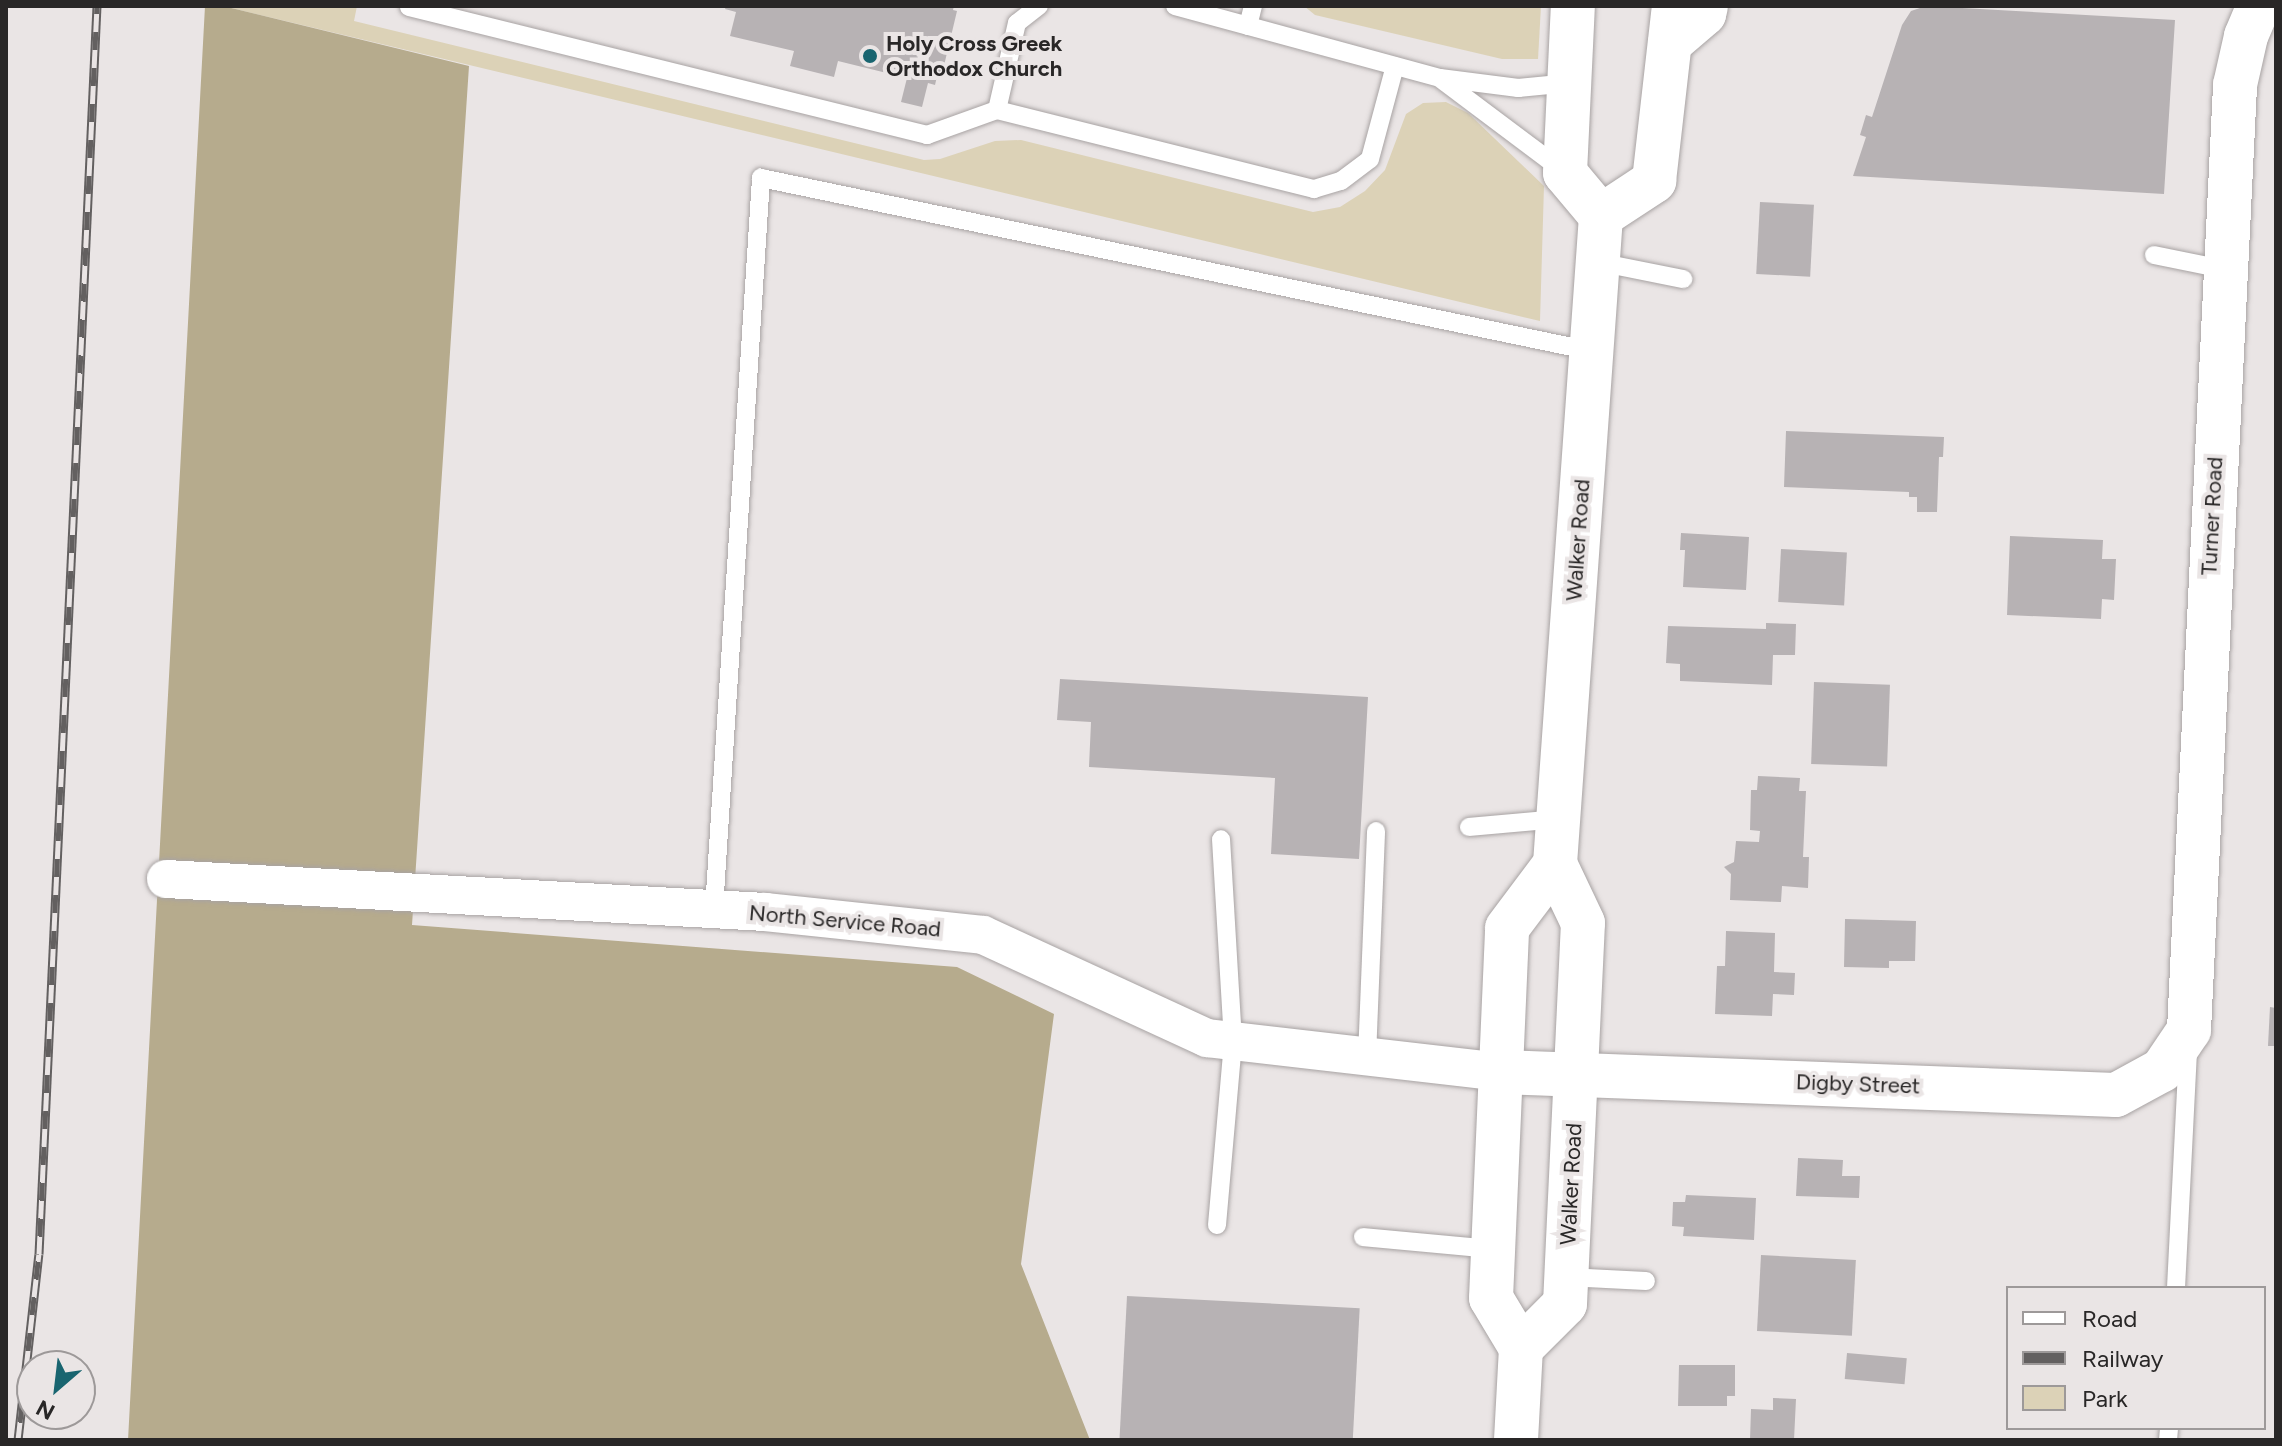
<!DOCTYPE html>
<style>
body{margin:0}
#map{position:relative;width:2282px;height:1446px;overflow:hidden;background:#eae5e5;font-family:Figtree,sans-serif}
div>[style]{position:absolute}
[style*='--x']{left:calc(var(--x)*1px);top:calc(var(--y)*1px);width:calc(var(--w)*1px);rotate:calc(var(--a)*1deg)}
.green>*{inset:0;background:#dcd2b7}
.forest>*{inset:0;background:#b6ab8d}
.building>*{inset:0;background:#b7b2b4;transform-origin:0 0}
.roads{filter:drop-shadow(0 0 2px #a8a3a3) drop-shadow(0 0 2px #a8a3a3)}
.service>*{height:18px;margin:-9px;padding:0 9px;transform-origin:9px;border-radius:9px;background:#fff}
.minor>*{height:38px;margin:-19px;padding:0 19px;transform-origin:19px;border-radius:19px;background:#fff}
.tertiary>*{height:44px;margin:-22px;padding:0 22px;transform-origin:22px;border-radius:22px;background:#fff}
.secondary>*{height:44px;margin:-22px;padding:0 22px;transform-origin:22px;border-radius:22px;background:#fff}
.motorway>*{height:44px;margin:-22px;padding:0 22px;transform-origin:22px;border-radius:22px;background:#fff}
.rail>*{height:9px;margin-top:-4.5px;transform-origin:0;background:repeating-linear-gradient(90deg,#eae5e5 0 18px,#636060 0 36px);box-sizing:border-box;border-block:2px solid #636060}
.dots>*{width:22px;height:22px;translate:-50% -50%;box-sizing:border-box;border:4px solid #eae5e5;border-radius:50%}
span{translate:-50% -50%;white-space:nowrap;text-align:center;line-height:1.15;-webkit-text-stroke:8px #eae5e5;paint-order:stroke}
.poi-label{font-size:22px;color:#292727;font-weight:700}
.left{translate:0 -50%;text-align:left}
.street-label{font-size:22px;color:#292727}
.frame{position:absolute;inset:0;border:8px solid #292727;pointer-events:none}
.legend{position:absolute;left:2006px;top:1286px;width:260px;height:144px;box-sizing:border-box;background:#eae5e5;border:2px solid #9d9999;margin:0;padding:10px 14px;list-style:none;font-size:24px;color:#292727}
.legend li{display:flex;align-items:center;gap:16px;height:40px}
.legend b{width:40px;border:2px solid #9d9999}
.north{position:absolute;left:16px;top:1350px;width:80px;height:80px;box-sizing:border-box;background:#eae5e5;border:2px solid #9d9999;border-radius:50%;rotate:208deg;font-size:22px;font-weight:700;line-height:32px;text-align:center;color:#292727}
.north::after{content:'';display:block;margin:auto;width:28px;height:36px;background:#196570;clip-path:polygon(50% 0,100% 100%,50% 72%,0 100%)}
</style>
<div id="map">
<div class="green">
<i style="clip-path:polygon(223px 6px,357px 6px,354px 21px,924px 160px,940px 159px,995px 141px,1021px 140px,1313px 212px,1340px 207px,1365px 191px,1385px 170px,1406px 114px,1423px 103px,1446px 102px,1468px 113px,1544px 186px,1540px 321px)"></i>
<i style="clip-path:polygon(1304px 6px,1541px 6px,1538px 59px,1502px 59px,1315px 15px)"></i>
</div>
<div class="forest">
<i style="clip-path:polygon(205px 6px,223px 6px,469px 66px,412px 925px,957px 967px,1054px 1014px,1021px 1264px,1090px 1440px,128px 1440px)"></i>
</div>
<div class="building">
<i style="clip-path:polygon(726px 6px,954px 6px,953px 10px,957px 11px,942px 74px,938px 72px,935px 85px,928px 83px,922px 107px,901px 102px,907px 78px,838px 61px,834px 77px,790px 66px,794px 51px,730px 36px,736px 12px,725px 9px)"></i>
<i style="clip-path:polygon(1926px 6px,2175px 20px,2164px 194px,1853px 176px,1866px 137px,1860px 135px,1866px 115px,1872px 117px,1902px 25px,1911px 11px)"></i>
<i style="left:1760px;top:202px;width:54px;height:72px;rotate:3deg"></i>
<i style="clip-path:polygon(1786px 431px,1944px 437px,1943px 457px,1939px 457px,1937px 512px,1917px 512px,1917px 497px,1909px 497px,1909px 492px,1784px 487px)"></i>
<i style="clip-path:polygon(1681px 533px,1749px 537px,1746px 590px,1683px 587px,1685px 550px,1680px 550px)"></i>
<i style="clip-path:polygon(2010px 536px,2103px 540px,2102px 559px,2116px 559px,2114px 600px,2102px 599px,2101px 619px,2007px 615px)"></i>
<i style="left:1781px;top:549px;width:66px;height:53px;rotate:3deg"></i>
<i style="clip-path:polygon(1766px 623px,1796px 624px,1795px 655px,1773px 655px,1772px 685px,1680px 681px,1680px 664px,1666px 663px,1668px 626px,1766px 629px)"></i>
<i style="clip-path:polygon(1060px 679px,1368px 697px,1359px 859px,1271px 854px,1275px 778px,1089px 767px,1091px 722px,1057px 720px)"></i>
<i style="left:1814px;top:682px;width:76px;height:82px;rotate:2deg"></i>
<i style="clip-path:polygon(1758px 776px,1800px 778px,1799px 791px,1806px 791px,1803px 857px,1809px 857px,1808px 888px,1782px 886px,1781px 902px,1730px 900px,1731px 874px,1724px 867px,1734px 862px,1736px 841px,1759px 842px,1760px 831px,1750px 830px,1751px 790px,1757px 790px)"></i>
<i style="clip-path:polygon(1845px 919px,1916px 921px,1915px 961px,1889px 961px,1889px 968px,1844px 967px)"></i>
<i style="clip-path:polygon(1726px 931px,1775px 933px,1774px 972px,1795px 973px,1794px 995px,1773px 994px,1772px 1016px,1715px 1014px,1717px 966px,1725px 966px)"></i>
<i style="clip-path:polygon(2270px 1007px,2276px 1008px,2276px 1046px,2268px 1046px)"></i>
<i style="clip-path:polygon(1798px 1158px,1843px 1160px,1842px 1176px,1860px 1176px,1859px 1198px,1796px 1196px)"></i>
<i style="clip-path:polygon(1686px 1195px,1756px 1198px,1754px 1240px,1683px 1236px,1684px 1227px,1672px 1226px,1673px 1202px,1685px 1202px)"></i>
<i style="left:1761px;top:1255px;width:95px;height:76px;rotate:3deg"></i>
<i style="left:1127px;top:1296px;width:233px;height:144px;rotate:3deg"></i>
<i style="left:1847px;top:1353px;width:60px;height:26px;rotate:5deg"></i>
<i style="clip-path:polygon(1679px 1365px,1735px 1365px,1735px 1396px,1727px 1396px,1727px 1406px,1678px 1406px)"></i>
<i style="clip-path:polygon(1773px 1398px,1796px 1399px,1794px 1440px,1750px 1440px,1751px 1409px,1773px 1410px)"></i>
</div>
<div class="roads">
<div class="service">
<i style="--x:1175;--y:6;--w:275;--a:15.2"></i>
<i style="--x:1440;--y:78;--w:79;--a:7.3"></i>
<i style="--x:1518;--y:88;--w:52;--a:-5.5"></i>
<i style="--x:409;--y:7;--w:534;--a:13.88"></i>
<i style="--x:927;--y:135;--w:74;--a:-19.7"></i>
<i style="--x:997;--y:110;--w:89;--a:-77.1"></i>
<i style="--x:1017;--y:23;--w:28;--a:-38"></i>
<i style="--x:1248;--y:26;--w:21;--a:-76"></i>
<i style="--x:1442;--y:80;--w:151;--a:36.9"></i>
<i style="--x:997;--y:110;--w:327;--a:14"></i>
<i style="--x:1314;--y:189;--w:28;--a:-17"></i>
<i style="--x:1341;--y:181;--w:36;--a:-37"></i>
<i style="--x:1370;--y:159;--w:96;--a:-75"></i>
<i style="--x:2154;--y:255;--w:70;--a:11.5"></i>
<i style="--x:1598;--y:262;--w:87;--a:11.3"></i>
<i style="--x:1469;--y:827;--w:89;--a:-5.1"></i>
<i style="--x:714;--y:909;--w:733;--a:-86.32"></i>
<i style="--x:761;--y:178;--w:848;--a:11.77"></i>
<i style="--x:1367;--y:1057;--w:226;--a:-87.7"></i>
<i style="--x:1217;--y:1225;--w:185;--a:-85"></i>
<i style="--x:1233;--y:1041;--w:202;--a:-93.4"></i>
<i style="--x:1363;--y:1237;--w:131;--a:5.3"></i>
<i style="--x:1567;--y:1277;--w:79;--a:2.9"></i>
<i style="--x:2176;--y:1288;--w:237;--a:-87.1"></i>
<i style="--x:2168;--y:1440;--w:12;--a:-85"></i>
</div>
<div class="minor">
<i style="--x:166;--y:879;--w:600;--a:3.15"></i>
<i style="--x:765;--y:912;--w:219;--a:6"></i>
<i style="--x:983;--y:935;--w:247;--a:24.7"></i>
<i style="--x:1207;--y:1038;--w:296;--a:6.6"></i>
</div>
<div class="tertiary">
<i style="--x:1501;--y:1072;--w:615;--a:2.14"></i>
<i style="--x:2116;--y:1095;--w:52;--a:-28.5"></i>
<i style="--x:2162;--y:1070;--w:48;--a:-56"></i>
<i style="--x:2189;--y:1030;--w:946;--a:-87.21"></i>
<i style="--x:2235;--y:85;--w:50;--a:-77.3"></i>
<i style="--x:2246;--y:36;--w:33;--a:-67"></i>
</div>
<div class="secondary">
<i style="--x:1601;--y:216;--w:64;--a:-33.4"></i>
<i style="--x:1654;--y:181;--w:176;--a:-83.5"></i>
<i style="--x:1521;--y:1348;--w:62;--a:-45"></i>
<i style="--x:1565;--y:1304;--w:381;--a:-87.3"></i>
<i style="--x:1583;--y:923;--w:65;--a:-115.4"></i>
<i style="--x:1555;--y:864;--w:650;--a:-85.94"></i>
<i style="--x:1601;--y:216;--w:56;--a:-129.9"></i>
<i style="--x:1565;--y:173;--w:167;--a:-87.3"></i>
<i style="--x:1516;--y:1440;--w:92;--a:-86.9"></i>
<i style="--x:1521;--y:1348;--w:58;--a:-121"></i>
<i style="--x:1491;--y:1298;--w:370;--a:-87.5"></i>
<i style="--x:1507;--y:928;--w:80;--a:-53.1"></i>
</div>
<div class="motorway">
<i style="--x:1670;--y:43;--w:45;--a:-40.5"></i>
<i style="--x:1704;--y:14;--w:8;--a:-76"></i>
</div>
</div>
<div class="rail">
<i style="--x:18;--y:1440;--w:187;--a:-83.6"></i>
<i style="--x:39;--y:1254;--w:1249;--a:-87.34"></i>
</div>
<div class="dots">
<i style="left:870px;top:56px;background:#196570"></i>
</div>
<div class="poi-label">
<span class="left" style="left:886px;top:56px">Holy Cross Greek<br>Orthodox Church</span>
</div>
<div class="street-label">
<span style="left:2212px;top:516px;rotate:-87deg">Turner Road</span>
<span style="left:1578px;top:540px;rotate:-86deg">Walker Road</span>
<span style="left:845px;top:921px;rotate:5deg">North Service Road</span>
<span style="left:1858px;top:1084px;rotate:2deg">Digby Street</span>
<span style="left:1571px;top:1184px;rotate:-87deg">Walker Road</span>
</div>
<div class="frame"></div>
<ul class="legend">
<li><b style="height:10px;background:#fff"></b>Road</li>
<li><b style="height:10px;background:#636060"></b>Railway</li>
<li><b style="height:22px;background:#dcd2b7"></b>Park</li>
</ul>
<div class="north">N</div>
</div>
